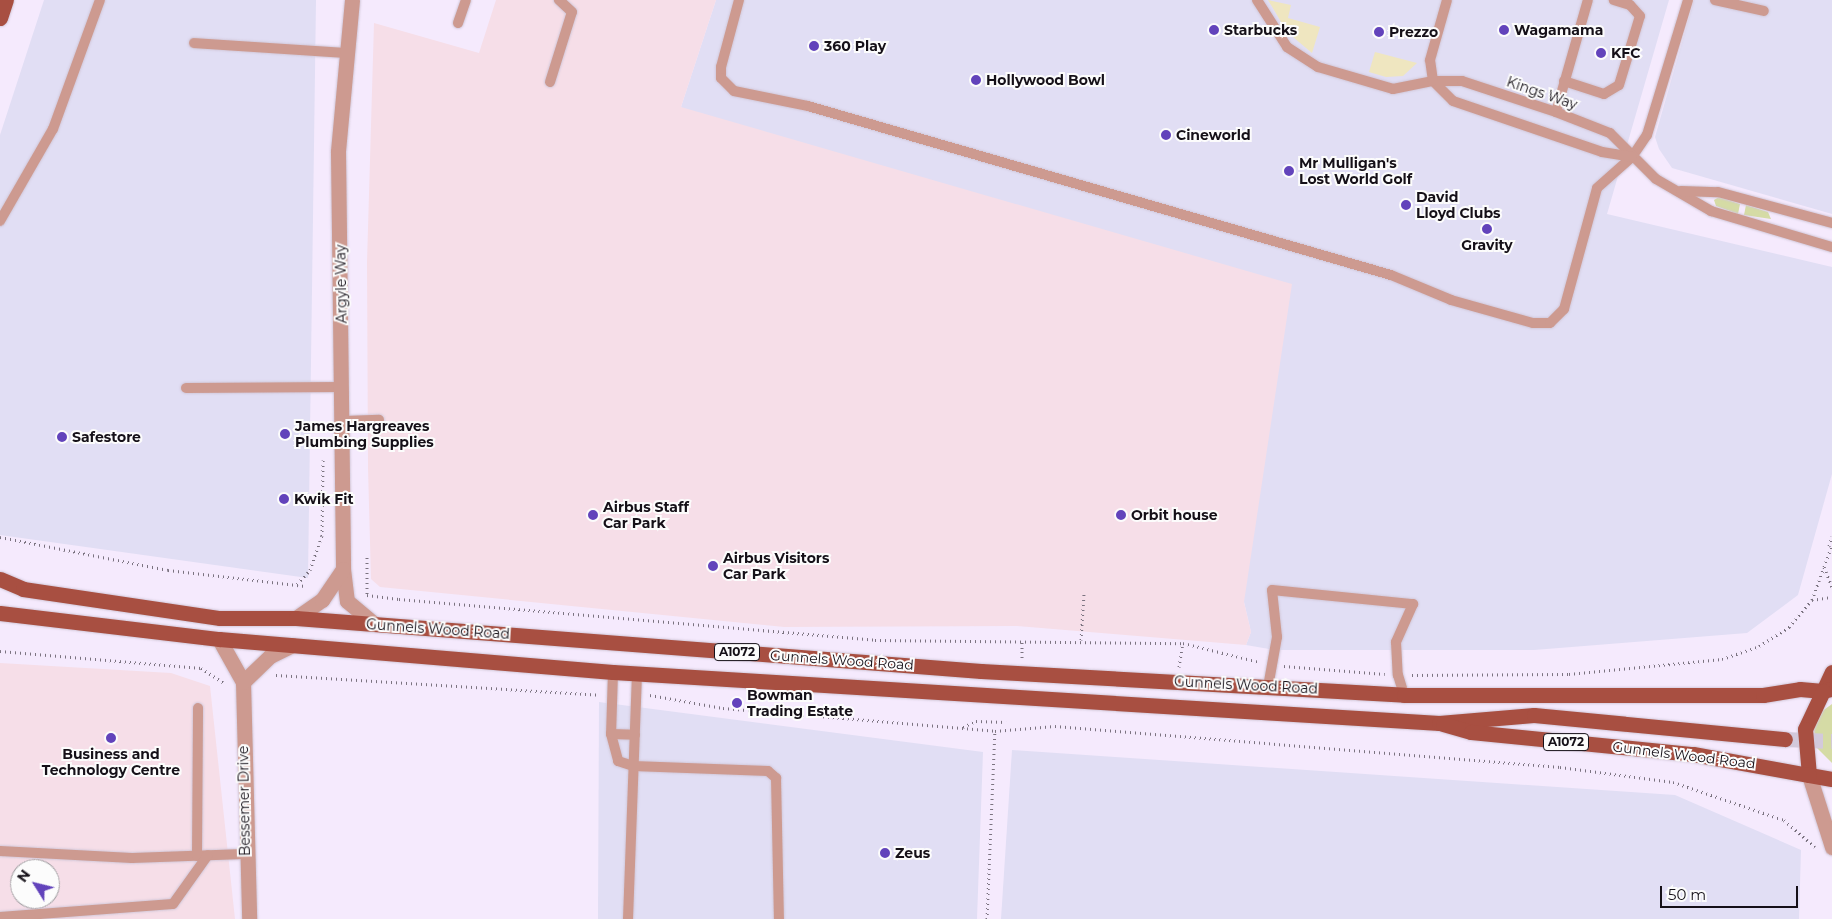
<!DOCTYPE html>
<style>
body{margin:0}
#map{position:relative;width:1832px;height:919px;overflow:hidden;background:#f5eafd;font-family:Montserrat,sans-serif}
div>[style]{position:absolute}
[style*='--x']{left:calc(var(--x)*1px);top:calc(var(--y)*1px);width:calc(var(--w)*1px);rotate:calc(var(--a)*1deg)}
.commercial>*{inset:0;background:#e1def4}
.industrial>*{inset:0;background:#f6dee8}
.green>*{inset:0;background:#d5dba5}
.sand>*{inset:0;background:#efe6c0}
.primary-tunnel>*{height:15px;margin-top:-7.5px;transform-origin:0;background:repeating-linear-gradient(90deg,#d3c9db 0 15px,transparent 0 23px)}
.path>*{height:3px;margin-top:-1.5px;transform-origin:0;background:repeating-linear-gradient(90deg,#7b7380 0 1px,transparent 0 5px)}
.roads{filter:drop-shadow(0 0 1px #d1c7d8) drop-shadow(0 0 1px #d1c7d8)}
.lane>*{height:10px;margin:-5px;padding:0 5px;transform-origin:5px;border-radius:5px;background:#cd9a90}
.street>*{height:15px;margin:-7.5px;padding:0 7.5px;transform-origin:7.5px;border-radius:7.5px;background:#cd9a90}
.primary>*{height:15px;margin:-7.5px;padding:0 7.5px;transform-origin:7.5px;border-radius:7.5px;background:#a84f41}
.dots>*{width:14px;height:14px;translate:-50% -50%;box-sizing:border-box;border:2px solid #fcfcfc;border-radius:50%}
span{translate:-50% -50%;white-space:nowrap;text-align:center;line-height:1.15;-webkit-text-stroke:4px #fcfcfc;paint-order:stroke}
.shield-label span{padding:1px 4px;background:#fcfcfc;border:1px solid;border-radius:4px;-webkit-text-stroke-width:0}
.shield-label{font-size:12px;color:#151018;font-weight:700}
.poi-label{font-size:14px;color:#151018;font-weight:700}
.left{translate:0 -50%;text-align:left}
.street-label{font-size:14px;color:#151018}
.north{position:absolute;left:10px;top:859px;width:50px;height:50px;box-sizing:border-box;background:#fcfcfc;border:1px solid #a09ea1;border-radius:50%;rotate:306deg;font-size:14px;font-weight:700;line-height:20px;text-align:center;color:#151018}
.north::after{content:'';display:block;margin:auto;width:18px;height:22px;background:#6243bb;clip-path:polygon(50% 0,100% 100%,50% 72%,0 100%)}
.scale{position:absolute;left:1660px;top:886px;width:138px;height:22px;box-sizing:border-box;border:2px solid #151018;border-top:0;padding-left:6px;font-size:15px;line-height:18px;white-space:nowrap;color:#151018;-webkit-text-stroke:4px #fcfcfc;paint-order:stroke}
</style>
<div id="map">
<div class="commercial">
<i style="clip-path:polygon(44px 0,316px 0,308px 578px,0 535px,0 135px)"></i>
<i style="clip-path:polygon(716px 0,1669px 0,1607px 214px,1832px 267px,1832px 474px,1798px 595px,1747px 633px,1534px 650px,1275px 650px,1246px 645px,1251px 632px,1244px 602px,681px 107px)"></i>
<i style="clip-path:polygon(1694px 0,1832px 0,1832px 214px,1672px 168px,1659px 149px,1655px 137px)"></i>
<i style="clip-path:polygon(599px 702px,983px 752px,977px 919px,598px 919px)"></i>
<i style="clip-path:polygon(1012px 750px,1675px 795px,1801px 850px,1799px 919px,1001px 919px)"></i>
</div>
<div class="industrial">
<i style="clip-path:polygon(496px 0,716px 0,681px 107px,1292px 284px,1244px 602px,1251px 632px,1246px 645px,1017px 626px,784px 627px,380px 587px,371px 579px,368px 468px,367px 262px,374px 23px,479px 53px)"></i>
<i style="clip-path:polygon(evenodd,0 663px,171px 673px,210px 686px,235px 919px,0 919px,0 663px,20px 869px,50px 869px,50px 899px,20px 899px,20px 869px)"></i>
</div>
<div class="green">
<i style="clip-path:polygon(1719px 197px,1740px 204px,1738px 214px,1716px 206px,1714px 200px)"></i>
<i style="clip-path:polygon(1746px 205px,1768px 212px,1771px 219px,1744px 215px)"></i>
<i style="clip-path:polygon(1832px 704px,1832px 763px,1816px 747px,1814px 729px,1821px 712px)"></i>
</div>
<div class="sand">
<i style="clip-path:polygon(1268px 0,1291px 5px,1288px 18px,1320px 27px,1312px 53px,1287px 32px)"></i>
<i style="clip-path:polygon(1375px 52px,1417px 63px,1403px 76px,1386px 77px,1369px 72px)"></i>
</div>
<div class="primary-tunnel">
<i style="--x:1785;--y:739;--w:47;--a:2.4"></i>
</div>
<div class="path">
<i style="--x:0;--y:537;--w:171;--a:11.1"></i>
<i style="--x:168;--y:570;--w:138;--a:6.7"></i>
<i style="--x:1829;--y:546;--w:10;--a:-73"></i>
<i style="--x:367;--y:557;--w:38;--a:90"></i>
<i style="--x:367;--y:595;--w:32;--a:7"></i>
<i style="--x:399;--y:599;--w:478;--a:4.9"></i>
<i style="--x:875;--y:640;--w:308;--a:0.6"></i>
<i style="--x:1183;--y:643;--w:78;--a:14"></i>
<i style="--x:1824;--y:567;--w:22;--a:68"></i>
<i style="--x:297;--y:584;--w:19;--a:-47"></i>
<i style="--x:310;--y:570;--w:36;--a:-71"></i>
<i style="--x:322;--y:536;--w:76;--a:-89.2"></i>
<i style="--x:1812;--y:600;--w:59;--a:-70"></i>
<i style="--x:1081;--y:640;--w:46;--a:-86.3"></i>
<i style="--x:0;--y:651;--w:202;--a:4.8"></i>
<i style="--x:201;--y:668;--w:27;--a:33"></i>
<i style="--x:1022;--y:658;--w:19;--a:-90"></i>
<i style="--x:1284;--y:666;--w:101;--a:4.5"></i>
<i style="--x:1179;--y:667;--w:24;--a:-81"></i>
<i style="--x:276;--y:675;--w:324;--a:3.5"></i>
<i style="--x:1412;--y:675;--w:157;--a:-0.4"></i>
<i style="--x:1569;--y:674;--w:154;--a:-5.6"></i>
<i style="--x:1722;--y:659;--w:39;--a:-19"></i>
<i style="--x:1759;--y:646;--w:36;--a:-32"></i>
<i style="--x:1789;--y:627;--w:35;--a:-50"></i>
<i style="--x:1812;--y:600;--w:20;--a:-9"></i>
<i style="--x:650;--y:695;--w:74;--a:10.1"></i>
<i style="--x:723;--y:708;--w:273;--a:4.8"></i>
<i style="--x:995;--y:731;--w:60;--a:-4.8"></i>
<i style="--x:1055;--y:726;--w:507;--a:4.64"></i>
<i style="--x:1560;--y:767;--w:114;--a:7.6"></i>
<i style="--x:1673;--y:782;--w:117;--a:18.9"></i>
<i style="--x:1784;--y:820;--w:41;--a:41.1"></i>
<i style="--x:963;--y:727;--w:14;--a:-25"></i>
<i style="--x:976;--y:721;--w:30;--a:2"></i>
<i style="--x:987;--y:919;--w:188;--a:-87.6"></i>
</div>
<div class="roads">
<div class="lane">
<i style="--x:739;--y:0;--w:69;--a:105"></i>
<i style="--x:721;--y:67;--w:11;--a:90"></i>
<i style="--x:721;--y:78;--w:18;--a:45"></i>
<i style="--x:734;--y:91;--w:76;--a:11.5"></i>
<i style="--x:808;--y:106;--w:607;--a:16.17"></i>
<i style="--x:1391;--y:275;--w:65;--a:22.6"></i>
<i style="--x:1451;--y:300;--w:85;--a:15.7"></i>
<i style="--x:1533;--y:323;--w:17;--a:0"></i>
<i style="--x:1550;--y:323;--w:20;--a:-45"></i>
<i style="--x:1564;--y:309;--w:125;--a:-74.7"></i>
<i style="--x:1597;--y:188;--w:47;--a:-41.5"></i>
<i style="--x:1632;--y:157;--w:27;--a:-56"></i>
<i style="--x:1647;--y:135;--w:141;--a:-73.1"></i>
<i style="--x:1257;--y:0;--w:56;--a:57.4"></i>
<i style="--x:1287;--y:47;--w:37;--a:33"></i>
<i style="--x:1318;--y:67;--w:78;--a:16.3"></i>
<i style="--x:1393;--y:89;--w:41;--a:-11.3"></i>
<i style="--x:1433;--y:81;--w:29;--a:0"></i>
<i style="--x:1462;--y:81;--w:99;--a:18.3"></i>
<i style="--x:1556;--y:112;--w:58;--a:21.3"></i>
<i style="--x:1610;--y:133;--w:65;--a:45"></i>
<i style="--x:1656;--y:179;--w:64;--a:30.2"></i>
<i style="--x:1711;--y:211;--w:126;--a:16.6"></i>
<i style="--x:1715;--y:0;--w:50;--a:12.7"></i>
<i style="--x:458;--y:23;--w:24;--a:-71"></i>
<i style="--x:194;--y:43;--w:151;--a:3.8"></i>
<i style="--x:1433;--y:81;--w:28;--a:45"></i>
<i style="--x:1453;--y:101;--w:157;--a:18.9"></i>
<i style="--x:1602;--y:152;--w:30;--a:9"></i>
<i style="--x:1433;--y:81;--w:21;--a:-98"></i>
<i style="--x:1430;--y:60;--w:62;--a:-74.2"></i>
<i style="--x:1564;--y:81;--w:42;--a:18"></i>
<i style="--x:1604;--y:94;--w:17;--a:-31"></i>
<i style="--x:1619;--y:85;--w:72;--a:-73.1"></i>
<i style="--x:1640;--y:16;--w:15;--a:-132"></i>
<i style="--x:1630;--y:5;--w:17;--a:-163"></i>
<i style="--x:550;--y:82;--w:73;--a:-72.6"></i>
<i style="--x:572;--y:12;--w:18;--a:-137"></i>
<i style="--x:1556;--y:112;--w:116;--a:-74.1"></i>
<i style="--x:1681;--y:191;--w:37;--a:2"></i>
<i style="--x:1718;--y:192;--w:118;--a:15.2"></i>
<i style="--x:0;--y:221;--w:106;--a:-60.1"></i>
<i style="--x:53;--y:129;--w:137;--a:-70"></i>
<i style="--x:186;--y:388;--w:157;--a:-0.4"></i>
<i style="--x:344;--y:421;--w:35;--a:-2"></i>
<i style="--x:613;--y:672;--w:62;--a:91.8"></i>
<i style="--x:611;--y:734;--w:28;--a:75"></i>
<i style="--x:618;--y:761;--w:16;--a:18"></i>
<i style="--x:633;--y:766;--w:135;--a:2.1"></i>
<i style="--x:768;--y:771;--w:11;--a:41"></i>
<i style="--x:776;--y:778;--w:141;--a:88.8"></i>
<i style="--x:1268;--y:687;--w:51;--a:-79.8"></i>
<i style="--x:1277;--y:637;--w:47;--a:-96.1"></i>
<i style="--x:1272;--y:590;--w:142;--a:5.7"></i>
<i style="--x:1413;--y:604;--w:42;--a:114.1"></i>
<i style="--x:1396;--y:642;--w:33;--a:87"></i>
<i style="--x:1398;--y:675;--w:21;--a:73"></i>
<i style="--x:611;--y:734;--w:24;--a:2"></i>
<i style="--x:0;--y:851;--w:132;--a:3"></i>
<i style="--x:132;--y:858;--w:112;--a:-2"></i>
<i style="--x:197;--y:856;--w:148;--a:-89.6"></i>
<i style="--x:0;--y:917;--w:173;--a:-4.3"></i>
<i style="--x:173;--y:904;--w:60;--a:-54.5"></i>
<i style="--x:628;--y:919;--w:247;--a:-87.9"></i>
</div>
<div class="street">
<i style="--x:352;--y:0;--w:153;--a:95.3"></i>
<i style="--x:338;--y:152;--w:417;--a:89.3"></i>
<i style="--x:343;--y:569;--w:32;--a:83"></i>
<i style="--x:347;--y:601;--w:35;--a:40"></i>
<i style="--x:296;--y:618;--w:32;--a:-35"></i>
<i style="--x:322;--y:600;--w:37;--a:-56"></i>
<i style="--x:219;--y:639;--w:49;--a:60.8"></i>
<i style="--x:243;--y:682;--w:237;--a:88.5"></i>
<i style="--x:243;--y:682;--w:37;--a:-44"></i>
<i style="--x:270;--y:656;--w:25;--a:-26"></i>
<i style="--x:1809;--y:775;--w:76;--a:72.3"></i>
</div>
<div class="primary">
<i style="--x:0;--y:18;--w:19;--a:-72"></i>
<i style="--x:0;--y:579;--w:25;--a:23"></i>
<i style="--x:23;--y:589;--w:199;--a:8.4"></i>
<i style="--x:220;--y:618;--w:76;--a:0"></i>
<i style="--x:296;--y:618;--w:687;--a:4.42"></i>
<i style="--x:981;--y:671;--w:424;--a:3.2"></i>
<i style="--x:1404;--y:695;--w:359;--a:0"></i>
<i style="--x:1763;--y:695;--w:37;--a:-9"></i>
<i style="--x:1800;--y:689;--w:23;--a:5"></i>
<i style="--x:1823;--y:691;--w:21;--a:-65"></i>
<i style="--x:0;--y:613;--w:221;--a:6.8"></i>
<i style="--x:219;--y:639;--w:395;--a:4.8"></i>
<i style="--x:613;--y:672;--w:828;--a:3.53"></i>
<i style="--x:1439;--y:723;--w:95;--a:-4.8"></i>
<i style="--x:1534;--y:715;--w:252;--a:5.5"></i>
<i style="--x:1831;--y:689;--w:8;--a:166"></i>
<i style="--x:1823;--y:691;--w:42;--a:115.3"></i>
<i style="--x:1805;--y:729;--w:46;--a:85"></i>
<i style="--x:1809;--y:775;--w:23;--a:10"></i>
<i style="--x:1443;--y:724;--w:29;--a:16"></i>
<i style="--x:1471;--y:732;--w:223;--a:5.7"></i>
<i style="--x:1693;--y:754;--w:118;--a:10.3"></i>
</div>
</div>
<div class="dots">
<i style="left:1214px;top:30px;background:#6243bb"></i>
<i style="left:1504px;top:30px;background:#6243bb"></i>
<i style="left:1379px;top:32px;background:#6243bb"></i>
<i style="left:814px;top:46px;background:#6243bb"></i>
<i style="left:1601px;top:53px;background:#6243bb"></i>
<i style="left:976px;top:80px;background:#6243bb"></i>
<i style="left:1166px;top:135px;background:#6243bb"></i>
<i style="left:1289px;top:171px;background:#6243bb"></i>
<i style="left:1406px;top:205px;background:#6243bb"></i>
<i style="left:1487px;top:229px;background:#6243bb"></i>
<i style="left:285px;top:434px;background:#6243bb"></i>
<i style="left:62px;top:437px;background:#6243bb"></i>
<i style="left:284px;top:499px;background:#6243bb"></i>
<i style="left:593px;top:515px;background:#6243bb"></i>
<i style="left:1121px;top:515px;background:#6243bb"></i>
<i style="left:713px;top:566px;background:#6243bb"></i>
<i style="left:737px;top:703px;background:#6243bb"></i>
<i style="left:111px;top:738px;background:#6243bb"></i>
<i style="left:885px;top:853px;background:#6243bb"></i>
</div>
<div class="shield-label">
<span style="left:737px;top:652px">A1072</span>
<span style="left:1566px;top:742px">A1072</span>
</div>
<div class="poi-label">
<span class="left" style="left:1224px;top:30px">Starbucks</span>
<span class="left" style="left:1514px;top:30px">Wagamama</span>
<span class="left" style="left:1389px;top:32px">Prezzo</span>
<span class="left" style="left:824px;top:46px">360 Play</span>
<span class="left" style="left:1611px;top:53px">KFC</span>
<span class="left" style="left:986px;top:80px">Hollywood Bowl</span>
<span class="left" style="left:1176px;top:135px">Cineworld</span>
<span class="left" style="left:1299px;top:171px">Mr Mulligan's<br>Lost World Golf</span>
<span class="left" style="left:1416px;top:205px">David<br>Lloyd Clubs</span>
<span style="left:1487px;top:245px">Gravity</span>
<span class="left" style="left:295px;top:434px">James Hargreaves<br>Plumbing Supplies</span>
<span class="left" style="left:72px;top:437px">Safestore</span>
<span class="left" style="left:294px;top:499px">Kwik Fit</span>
<span class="left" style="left:603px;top:515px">Airbus Staff<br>Car Park</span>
<span class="left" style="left:1131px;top:515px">Orbit house</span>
<span class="left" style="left:723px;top:566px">Airbus Visitors<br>Car Park</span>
<span class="left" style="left:747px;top:703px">Bowman<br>Trading Estate</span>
<span style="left:111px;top:762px">Business and<br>Technology Centre</span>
<span class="left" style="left:895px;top:853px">Zeus</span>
</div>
<div class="street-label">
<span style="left:1542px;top:93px;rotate:19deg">Kings Way</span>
<span style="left:341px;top:284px;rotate:-91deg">Argyle Way</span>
<span style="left:438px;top:629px;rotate:4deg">Gunnels Wood Road</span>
<span style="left:842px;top:660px;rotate:4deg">Gunnels Wood Road</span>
<span style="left:1246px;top:685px;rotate:3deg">Gunnels Wood Road</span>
<span style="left:1684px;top:755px;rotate:7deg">Gunnels Wood Road</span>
<span style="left:244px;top:801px;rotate:-91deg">Bessemer Drive</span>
</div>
<div class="north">N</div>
<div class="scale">50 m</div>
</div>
